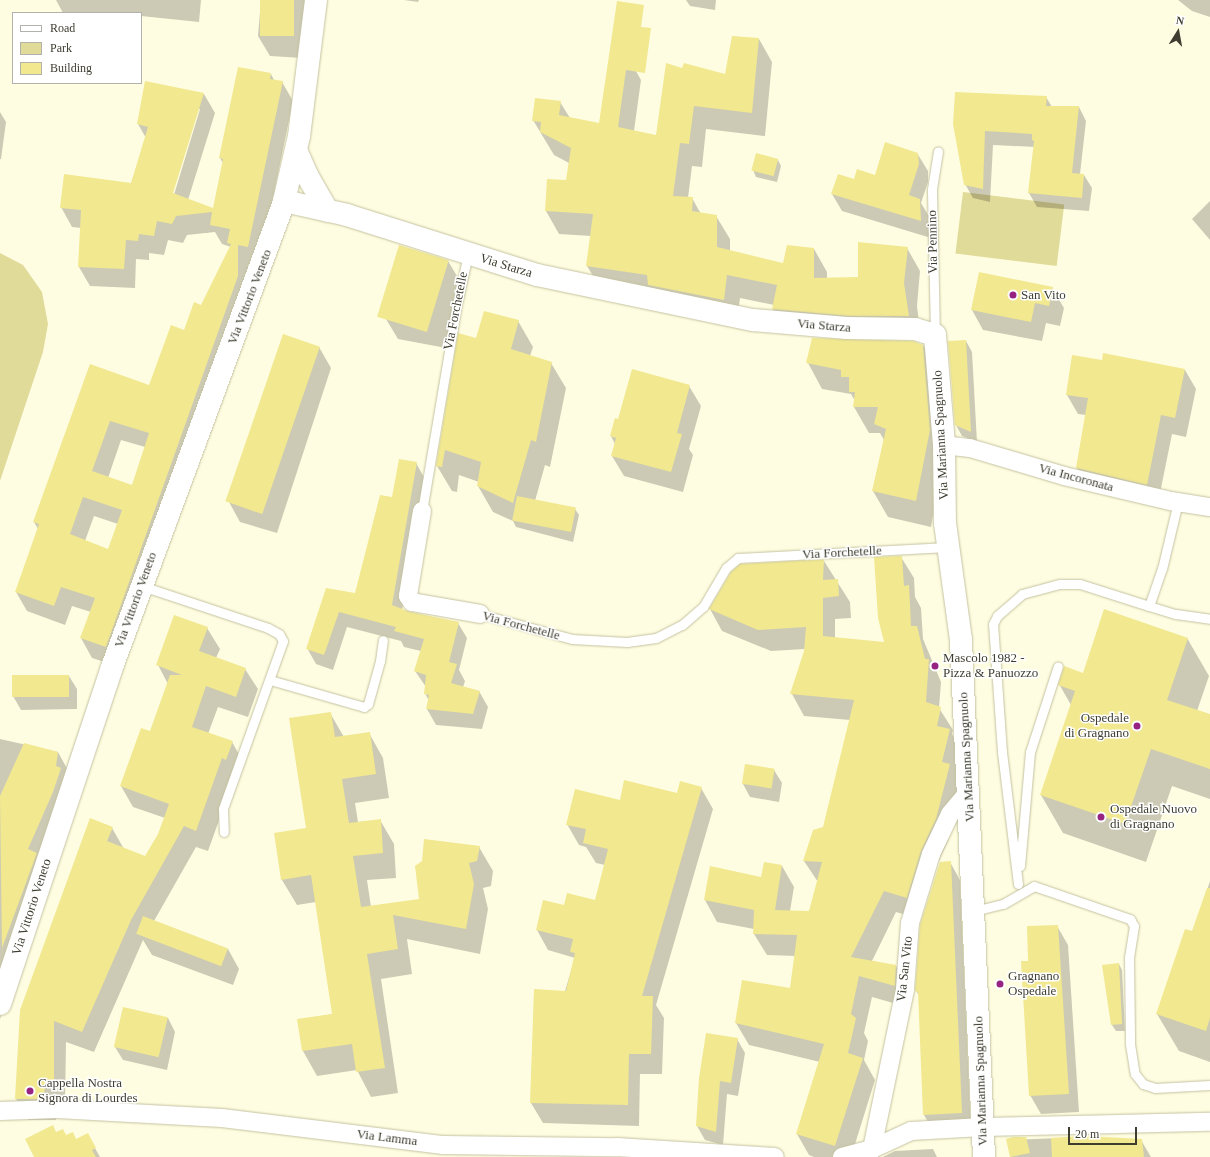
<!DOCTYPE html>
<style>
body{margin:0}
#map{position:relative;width:1210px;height:1157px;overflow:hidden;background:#fffde1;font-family:"Times New Roman",serif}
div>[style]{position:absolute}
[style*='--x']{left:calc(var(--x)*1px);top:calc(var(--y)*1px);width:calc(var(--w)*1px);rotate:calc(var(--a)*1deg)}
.green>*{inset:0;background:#e1db99;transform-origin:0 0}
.shadow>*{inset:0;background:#0003}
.building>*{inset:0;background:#f1e890;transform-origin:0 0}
.roads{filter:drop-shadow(0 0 1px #c4c2a1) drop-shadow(0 0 1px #c4c2a1)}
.lane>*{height:9px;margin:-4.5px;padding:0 4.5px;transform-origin:4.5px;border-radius:4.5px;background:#fff}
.street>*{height:18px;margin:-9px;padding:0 9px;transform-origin:9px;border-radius:9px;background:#fff}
.secondary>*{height:22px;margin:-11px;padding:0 11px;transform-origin:11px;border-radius:11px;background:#fff}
.dots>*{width:11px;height:11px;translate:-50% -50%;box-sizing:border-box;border:2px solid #fff;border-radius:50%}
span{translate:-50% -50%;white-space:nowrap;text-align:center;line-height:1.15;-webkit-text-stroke:3px #fff;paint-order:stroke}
.street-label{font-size:13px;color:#3e3d30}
.poi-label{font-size:13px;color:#3e3d30}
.left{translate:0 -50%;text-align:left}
.right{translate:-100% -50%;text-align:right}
.legend{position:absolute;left:12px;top:12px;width:130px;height:72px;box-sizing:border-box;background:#fff;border:1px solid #b2b1ac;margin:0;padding:5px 7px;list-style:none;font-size:12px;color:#3e3d30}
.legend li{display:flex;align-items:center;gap:8px;height:20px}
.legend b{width:20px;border:1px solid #b2b1ac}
.north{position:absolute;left:1158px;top:12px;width:40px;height:40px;-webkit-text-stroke:3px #fff;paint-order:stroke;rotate:11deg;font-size:11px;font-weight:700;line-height:16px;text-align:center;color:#3e3d30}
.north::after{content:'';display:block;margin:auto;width:14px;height:18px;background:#3e3d30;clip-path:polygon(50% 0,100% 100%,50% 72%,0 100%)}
.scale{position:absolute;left:1068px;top:1127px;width:69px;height:18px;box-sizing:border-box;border:2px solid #3e3d30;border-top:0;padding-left:5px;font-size:12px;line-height:14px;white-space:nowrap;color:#3e3d30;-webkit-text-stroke:3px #fff;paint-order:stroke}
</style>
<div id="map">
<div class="green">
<i style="left:963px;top:192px;width:102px;height:62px;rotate:7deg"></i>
<i style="clip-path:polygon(0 253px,23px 265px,42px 292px,48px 324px,43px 352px,0 481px)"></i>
</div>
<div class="shadow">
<i style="clip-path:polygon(56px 0,201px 0,199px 22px,141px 16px,141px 13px,63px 13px)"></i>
<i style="clip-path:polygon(261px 0,306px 0,302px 58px,270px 56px,258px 36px)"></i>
<i style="clip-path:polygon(404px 0,419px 0,418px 2px)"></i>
<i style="clip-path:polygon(686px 0,716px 0,715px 10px,690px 6px)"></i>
<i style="clip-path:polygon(1178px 0,1210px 0,1210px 17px,1192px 11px)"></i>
<i style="clip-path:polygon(759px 39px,772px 62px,765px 136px,706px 129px,702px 167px,692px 166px,688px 198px,692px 198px,701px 214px,716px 216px,730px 239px,730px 251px,783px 265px,814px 249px,827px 272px,827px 279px,859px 278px,907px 248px,920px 271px,917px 306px,921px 339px,787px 332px,773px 309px,774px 305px,740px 298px,737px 322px,601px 289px,587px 266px,591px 236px,559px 234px,546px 211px,548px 180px,567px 181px,569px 163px,554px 155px,533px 120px,560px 102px,570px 118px,600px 124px,628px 57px,641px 80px,634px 131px,657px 136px,683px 69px,726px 75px)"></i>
<i style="clip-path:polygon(evenodd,271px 74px,274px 80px,282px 82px,293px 101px,259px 266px,248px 264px,248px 296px,117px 666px,92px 658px,81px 638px,91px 612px,72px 606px,65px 625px,27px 611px,16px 592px,38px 529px,34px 522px,90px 365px,149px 386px,202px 306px,231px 247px,222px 244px,215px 232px,187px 235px,183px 243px,168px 240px,164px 255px,149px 253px,149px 260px,136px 259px,135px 288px,90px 286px,79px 267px,81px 228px,72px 227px,61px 207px,131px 184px,146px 138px,138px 124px,204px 94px,215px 113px,188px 200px,214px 209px,223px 163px,220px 158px,271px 74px,198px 109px,200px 109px,173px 198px,171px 198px,198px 109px,271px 74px,121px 440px,145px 447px,132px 486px,108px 478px,121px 440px,271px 74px,94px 516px,118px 524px,109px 550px,85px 541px,94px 516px)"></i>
<i style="clip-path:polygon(1046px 97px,1052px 107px,1079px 107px,1086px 121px,1080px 174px,1084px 175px,1092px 188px,1089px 211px,1037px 207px,1029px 193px,1035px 147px,993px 145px,990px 202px,973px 198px,965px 184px,954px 124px)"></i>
<i style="clip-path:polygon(0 112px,6px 122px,1px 159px,0 159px)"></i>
<i style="clip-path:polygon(917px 153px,928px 171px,928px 182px,921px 203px,930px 218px,931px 238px,842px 211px,832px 194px,855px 180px,876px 176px)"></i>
<i style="clip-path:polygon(778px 160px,781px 166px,777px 182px,756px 177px,753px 170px)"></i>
<i style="clip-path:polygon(1210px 201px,1210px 240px,1192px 219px)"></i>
<i style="clip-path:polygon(448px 261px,460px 281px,446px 348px,398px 339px,386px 319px)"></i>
<i style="clip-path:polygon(1052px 288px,1064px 308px,1060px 326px,1046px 323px,1042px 341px,983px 330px,972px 310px)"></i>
<i style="clip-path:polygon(518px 321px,533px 347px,530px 356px,551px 363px,566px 388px,550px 467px,545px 465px,535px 501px,575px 509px,579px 515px,573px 542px,516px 527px,513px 521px,493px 512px,478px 486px,479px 482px,459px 475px,457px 492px,452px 491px,437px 466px,477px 340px)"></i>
<i style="clip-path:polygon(966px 341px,972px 352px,977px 442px,962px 436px,956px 425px)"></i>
<i style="clip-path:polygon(923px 345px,938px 371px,944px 456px,931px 527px,888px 517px,873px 491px,884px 440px,880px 433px,869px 433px,854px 407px,855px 401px,851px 394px,822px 389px,808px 363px)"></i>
<i style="clip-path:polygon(319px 347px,331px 368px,277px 533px,240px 522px,229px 502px)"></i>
<i style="clip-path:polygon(1103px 361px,1185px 370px,1196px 389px,1186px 437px,1172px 434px,1158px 503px,1088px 487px,1077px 468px,1086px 415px,1078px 414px,1067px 395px)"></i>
<i style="clip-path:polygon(689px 386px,701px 406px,689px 449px,693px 455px,683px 492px,624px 476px,612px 456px,615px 444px,611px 436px,615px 419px,619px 420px)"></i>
<i style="clip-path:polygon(416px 463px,425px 479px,402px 610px,458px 623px,467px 638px,459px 670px,465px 681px,463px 687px,479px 691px,488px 707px,482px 729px,436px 725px,427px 709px,429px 701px,425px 693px,426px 687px,415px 671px,421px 651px,404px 647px,401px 641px,347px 627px,333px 670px,316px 664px,307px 648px,327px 589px,356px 594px,393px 498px)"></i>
<i style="clip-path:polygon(901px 557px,914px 578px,915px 597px,921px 608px,923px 639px,941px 682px,939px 708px,953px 730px,952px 734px,962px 752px,956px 776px,961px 786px,948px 841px,933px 873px,919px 919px,896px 912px,872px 961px,896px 966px,908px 987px,907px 1007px,872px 997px,864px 1033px,868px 1041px,864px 1060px,875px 1080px,851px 1157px,814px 1157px,809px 1155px,797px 1134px,820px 1062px,749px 1045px,736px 1023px,791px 990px,796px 956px,767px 955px,754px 934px,754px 929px,717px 922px,705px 900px,762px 878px,782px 866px,794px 887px,790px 911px,809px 912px,818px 882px,804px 861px,824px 827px,850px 720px,804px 716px,792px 694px,805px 649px,771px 651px,722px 631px,710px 609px,824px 561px,850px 602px,851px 618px,835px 619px,835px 638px,885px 643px)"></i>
<i style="clip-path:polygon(207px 628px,220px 649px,216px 658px,245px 669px,258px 689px,248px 717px,218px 707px,208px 734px,232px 742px,244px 763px,234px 779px,208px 851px,196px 847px,154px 921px,228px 949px,239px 969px,233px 985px,152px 955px,143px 940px,94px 1052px,66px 1042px,65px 1105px,57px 1103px,56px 1120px,28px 1120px,16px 1099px,21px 1010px,112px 828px,124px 849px,146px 857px,159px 835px,165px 818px,133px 807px,121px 786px,151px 732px,168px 684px,158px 665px)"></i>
<i style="clip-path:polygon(1187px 638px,1209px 676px,1197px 711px,1210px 716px,1210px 799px,1172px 786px,1146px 862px,1063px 833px,1041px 795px,1071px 705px,1059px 684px)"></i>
<i style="clip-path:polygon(69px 676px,77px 689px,77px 709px,21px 710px,13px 696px)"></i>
<i style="clip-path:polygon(330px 713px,344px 737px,369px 733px,383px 758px,389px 798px,355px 803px,358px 822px,380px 820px,394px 844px,396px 878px,367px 880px,371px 907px,421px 900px,479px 847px,493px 871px,491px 886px,483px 888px,488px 909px,480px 954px,407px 939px,412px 974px,381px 979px,398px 1093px,371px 1097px,357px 1070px,317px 1076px,303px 1051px,298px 1020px,333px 1014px,316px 902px,297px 905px,282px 880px,275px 834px,308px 829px)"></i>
<i style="clip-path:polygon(0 739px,58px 752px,70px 774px,22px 955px,0 1019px)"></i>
<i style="clip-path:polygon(774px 770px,782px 783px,779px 802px,750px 797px,743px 784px)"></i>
<i style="clip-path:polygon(701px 788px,713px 809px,656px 1005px,664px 1018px,662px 1074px,640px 1074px,639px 1126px,543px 1123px,531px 1103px,575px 958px,548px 950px,537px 930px,565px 906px,596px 902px,605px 865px,596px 863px,586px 847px,579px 845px,567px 824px,620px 801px,677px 794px)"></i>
<i style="clip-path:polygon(950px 862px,960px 880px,971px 1130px,934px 1132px,924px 1115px,919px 995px,916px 991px)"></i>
<i style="clip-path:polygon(1210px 881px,1210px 1062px,1179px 1051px,1157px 1014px,1193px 933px)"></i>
<i style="clip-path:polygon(1057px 926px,1068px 945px,1079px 1112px,1041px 1114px,1030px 1095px,1029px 962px)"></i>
<i style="clip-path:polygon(1119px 964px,1122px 970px,1125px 1031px,1116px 1031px,1112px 1025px)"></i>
<i style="clip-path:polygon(124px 1008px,168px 1018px,175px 1032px,167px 1070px,123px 1060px,115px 1047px)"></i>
<i style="clip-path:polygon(737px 1039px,745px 1053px,738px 1096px,727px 1094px,723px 1145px,705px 1140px,697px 1126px)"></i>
<i style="clip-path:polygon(57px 1133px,76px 1140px,87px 1134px,100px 1157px,36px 1157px)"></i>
<i style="clip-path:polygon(1084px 1137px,1141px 1140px,1151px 1157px,1011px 1157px,1007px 1140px)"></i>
<i style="clip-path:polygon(933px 1149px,937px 1157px,883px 1157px,895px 1151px)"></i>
</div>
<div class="building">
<i style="left:260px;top:0;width:34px;height:36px"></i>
<i style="clip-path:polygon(617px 1px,644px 5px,641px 27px,651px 28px,645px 73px,626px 70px,618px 127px,656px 135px,666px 63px,682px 68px,684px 63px,725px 74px,732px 36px,759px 38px,752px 113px,694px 106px,689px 144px,680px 143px,673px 196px,693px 197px,692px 211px,717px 215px,717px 247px,783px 263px,787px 245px,814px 248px,814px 278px,858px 277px,858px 242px,908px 247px,904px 283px,909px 316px,848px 316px,772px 309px,777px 285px,727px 275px,724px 300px,648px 285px,647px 275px,586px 266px,593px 214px,545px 211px,547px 179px,566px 180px,571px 148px,540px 132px,541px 122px,532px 121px,535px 98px,561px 101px,559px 115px,599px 123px)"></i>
<i style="clip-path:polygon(evenodd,238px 67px,271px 73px,270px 79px,283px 81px,248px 247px,238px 245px,238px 276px,106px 647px,80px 638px,95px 598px,61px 587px,54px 606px,15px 592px,39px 524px,33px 522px,90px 364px,149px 385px,171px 325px,184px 330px,194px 302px,201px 305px,231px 244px,227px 243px,230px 229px,210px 225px,212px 212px,176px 216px,172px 224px,157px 221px,154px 236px,139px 234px,138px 241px,126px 240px,124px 269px,78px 267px,81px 210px,60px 208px,64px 174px,131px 183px,148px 127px,137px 124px,145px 81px,204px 93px,173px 193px,213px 208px,223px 159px,219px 158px,238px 67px,110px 421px,149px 433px,132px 485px,92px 471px,110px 421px,238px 67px,83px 497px,122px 510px,108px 549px,70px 534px,83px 497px)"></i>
<i style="clip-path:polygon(955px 92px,1047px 96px,1046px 106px,1079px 106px,1072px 173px,1084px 174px,1082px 198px,1028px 193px,1034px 141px,1032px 140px,1032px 134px,985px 131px,983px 189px,964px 185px,953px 124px)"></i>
<i style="clip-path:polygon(885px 142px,918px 153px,919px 164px,909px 195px,920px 199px,921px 221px,831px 194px,838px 174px,854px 179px,857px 169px,875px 175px)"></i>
<i style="left:756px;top:153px;width:23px;height:18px;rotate:15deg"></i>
<i style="left:399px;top:245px;width:52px;height:75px;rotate:17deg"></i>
<i style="clip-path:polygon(979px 272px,1053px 287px,1049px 306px,1035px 303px,1031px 322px,971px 310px)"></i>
<i style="clip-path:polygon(484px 311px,519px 320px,511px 349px,552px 362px,536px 442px,531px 440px,513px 503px,477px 486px,481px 462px,445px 450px,442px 467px,436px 466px,458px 333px,476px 338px)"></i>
<i style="left:283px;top:334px;width:39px;height:177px;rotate:19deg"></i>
<i style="clip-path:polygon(812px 338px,913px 341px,923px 345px,930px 430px,916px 501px,872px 491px,886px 429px,874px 424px,878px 407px,853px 407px,855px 392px,849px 392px,849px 377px,841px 377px,841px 370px,806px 363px)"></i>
<i style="clip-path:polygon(966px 340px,971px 432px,955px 425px,948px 341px)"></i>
<i style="clip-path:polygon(1103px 353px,1185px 369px,1175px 418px,1161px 415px,1147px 485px,1076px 468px,1088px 398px,1066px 395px,1072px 355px,1102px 360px)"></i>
<i style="clip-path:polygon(632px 369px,690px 385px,677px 433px,682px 434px,671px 472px,611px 456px,616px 438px,610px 436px,615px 418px,618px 419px)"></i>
<i style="clip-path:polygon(399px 459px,417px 462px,392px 605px,410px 612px,459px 622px,449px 662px,457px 664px,451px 683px,480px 691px,473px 714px,426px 709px,429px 695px,424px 694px,426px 675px,414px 671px,424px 639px,394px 631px,396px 627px,339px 612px,324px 655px,306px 649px,326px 588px,355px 593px,380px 495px,392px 497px)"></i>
<i style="left:517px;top:496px;width:60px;height:25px;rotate:11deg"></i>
<i style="clip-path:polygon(902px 556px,904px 586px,909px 585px,911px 626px,917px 626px,925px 659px,929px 659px,926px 702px,941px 707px,937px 726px,950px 729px,942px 762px,950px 764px,936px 819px,921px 851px,907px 898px,884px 891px,851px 957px,896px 965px,895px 986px,859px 976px,851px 1014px,856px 1018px,848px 1053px,863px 1058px,835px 1146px,796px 1134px,824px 1044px,735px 1023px,742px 980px,790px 988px,797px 935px,753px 934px,754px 910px,704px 900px,710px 866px,761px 877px,764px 862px,782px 865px,775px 910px,809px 911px,822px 862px,803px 861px,813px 830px,823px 827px,854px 700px,790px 694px,804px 651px,806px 627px,758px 630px,709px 609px,731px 572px,740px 564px,824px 559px,823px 580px,838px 579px,839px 596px,823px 598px,823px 636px,884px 642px,878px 618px,874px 557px)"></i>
<i style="clip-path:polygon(1104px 609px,1188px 638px,1167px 700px,1210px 714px,1210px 769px,1151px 749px,1125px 824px,1040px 795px,1075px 691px,1058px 685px,1064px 666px,1083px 673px)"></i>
<i style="clip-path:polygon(174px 615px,208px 627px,199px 651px,246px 668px,236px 697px,206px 686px,192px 727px,233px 741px,226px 760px,222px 758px,196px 831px,184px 826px,131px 920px,82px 1032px,54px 1021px,54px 1084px,45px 1083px,44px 1099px,15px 1099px,20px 1010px,90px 818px,113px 827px,107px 841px,145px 856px,158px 834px,169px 804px,120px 786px,141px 728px,150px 731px,170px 675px,182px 675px,156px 665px)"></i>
<i style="left:12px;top:675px;width:57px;height:22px"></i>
<i style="clip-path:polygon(331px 712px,335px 737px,370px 732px,376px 774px,342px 779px,349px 823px,381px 819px,383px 853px,353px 856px,361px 907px,419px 899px,415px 866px,422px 861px,424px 839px,480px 846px,477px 861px,469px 863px,474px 884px,466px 929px,393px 915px,398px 949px,367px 954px,385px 1068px,356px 1072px,352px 1044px,302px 1051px,297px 1019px,332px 1014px,311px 875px,281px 880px,274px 833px,306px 828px,289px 718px)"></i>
<i style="clip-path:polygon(24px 743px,58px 752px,56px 766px,61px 768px,53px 792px,28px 849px,37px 853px,2px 948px,0 796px)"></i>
<i style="left:745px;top:764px;width:30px;height:20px;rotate:9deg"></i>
<i style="clip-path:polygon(624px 780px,677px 793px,680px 781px,702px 787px,642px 996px,653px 996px,651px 1054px,629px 1054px,628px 1105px,530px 1103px,534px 989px,566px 991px,575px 953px,570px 952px,573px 939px,536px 930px,543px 900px,564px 905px,567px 893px,595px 900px,608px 849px,583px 843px,586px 829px,566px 825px,575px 789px,620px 800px)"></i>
<i style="clip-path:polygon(951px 861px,962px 1113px,923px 1115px,918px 992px,915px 991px,920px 925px,940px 862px)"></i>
<i style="clip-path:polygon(1207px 888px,1210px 888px,1210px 1018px,1206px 1031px,1156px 1014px,1185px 929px,1192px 931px)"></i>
<i style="left:143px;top:916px;width:91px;height:19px;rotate:21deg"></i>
<i style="clip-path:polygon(1058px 925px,1069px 1094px,1029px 1096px,1021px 961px,1028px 961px,1027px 926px)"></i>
<i style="clip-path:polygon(1119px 963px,1122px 1024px,1111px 1025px,1102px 965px)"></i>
<i style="left:123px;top:1007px;width:46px;height:41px;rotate:13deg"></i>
<i style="clip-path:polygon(706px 1033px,738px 1038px,731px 1083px,720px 1081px,716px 1132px,696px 1126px,699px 1078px)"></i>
<i style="clip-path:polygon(53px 1125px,56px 1132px,63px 1129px,66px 1135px,73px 1132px,76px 1139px,88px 1133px,96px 1148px,92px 1150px,96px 1157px,34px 1157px,25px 1139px)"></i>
<i style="clip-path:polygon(1084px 1136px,1142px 1139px,1144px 1157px,1052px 1157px,1051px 1138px)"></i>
<i style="clip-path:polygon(1013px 1137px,1026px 1137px,1030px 1153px,1010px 1157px,1006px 1139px)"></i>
</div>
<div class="roads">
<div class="lane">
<i style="--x:935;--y:335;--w:146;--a:-91.2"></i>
<i style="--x:932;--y:189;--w:38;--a:-81"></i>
<i style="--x:422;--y:511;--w:205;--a:-80.4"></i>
<i style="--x:456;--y:309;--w:56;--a:-77.7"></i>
<i style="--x:142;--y:586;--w:133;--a:18.4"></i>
<i style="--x:268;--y:628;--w:13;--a:29"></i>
<i style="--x:279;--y:634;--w:8;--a:60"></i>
<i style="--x:283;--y:641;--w:178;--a:109.7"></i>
<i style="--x:223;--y:809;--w:23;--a:88"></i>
<i style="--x:1149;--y:606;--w:28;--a:17"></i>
<i style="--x:1176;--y:614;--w:34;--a:8"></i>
<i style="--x:480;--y:614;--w:95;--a:15.2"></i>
<i style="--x:572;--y:639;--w:55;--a:3.1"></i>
<i style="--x:627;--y:642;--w:29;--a:-8"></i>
<i style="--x:656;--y:638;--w:29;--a:-27"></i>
<i style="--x:682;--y:625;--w:28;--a:-41"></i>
<i style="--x:703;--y:607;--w:45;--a:-59.5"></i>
<i style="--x:726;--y:568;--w:16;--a:-40"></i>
<i style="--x:738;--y:558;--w:210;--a:-3"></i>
<i style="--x:270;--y:680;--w:98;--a:16"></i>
<i style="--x:364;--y:707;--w:5;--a:-37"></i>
<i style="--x:368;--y:704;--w:45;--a:-74.4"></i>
<i style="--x:380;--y:661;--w:21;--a:-82"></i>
<i style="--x:1020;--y:866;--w:114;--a:-85"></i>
<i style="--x:1030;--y:752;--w:90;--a:-72"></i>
<i style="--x:1018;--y:884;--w:133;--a:-96.9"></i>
<i style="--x:1002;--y:752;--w:128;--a:-94"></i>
<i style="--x:993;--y:624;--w:9;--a:-63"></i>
<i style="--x:997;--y:616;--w:33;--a:-41"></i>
<i style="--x:1022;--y:594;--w:39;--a:-15"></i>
<i style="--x:1060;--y:584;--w:20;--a:0"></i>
<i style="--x:1080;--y:584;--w:72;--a:17.7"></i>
<i style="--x:1149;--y:606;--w:39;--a:-71"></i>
<i style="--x:1162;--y:569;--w:69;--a:-76.6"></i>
<i style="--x:974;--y:911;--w:30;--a:-14"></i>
<i style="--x:1003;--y:904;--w:36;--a:-30"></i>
<i style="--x:1034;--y:886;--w:102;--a:19"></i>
<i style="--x:1130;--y:919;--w:8;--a:60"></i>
<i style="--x:1134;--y:926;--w:31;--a:99"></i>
<i style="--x:1129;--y:957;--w:87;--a:89.3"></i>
<i style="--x:1130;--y:1044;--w:30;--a:81"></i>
<i style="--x:1135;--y:1074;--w:13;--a:51"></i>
<i style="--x:1143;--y:1084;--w:13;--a:18"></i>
<i style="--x:1155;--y:1088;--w:55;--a:-3.1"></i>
</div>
<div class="street">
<i style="--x:944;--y:445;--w:26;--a:7"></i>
<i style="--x:970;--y:448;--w:98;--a:16.6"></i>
<i style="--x:1064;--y:476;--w:110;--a:13.2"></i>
<i style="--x:1171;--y:501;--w:39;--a:9"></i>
<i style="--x:422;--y:511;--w:86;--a:99.4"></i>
<i style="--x:408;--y:596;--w:7;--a:56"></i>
<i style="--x:412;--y:602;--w:69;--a:10"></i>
<i style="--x:0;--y:1111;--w:57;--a:-2"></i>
<i style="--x:57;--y:1109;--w:165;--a:3.1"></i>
<i style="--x:222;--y:1118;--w:223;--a:7"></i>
<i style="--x:443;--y:1145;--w:174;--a:0.7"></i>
<i style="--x:617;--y:1147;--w:158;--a:3.6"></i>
<i style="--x:842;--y:1157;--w:31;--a:-15"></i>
<i style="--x:872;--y:1149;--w:43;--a:-24.8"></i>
<i style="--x:911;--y:1131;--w:72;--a:-3.2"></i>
<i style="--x:983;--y:1127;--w:227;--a:-1.3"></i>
<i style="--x:867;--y:1157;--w:9;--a:-58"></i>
<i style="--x:872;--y:1149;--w:163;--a:-78.3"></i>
<i style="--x:905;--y:989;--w:66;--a:-85.7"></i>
<i style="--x:910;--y:923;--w:72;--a:-73.1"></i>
<i style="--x:931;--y:854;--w:44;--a:-64.6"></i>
<i style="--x:950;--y:814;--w:30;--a:-50"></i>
</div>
<div class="secondary">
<i style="--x:316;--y:0;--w:137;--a:97.1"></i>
<i style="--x:299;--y:136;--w:67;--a:103"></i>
<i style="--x:284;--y:201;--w:65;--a:12.5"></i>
<i style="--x:347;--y:215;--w:199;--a:17.5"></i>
<i style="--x:537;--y:275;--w:221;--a:11.8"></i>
<i style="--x:753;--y:320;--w:94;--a:4.9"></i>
<i style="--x:847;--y:328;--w:68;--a:0.8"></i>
<i style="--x:915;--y:329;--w:21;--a:17"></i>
<i style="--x:935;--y:335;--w:110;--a:85.3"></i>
<i style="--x:944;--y:445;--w:78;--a:89.3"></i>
<i style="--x:945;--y:523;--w:118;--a:82.2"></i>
<i style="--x:961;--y:640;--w:518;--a:87.45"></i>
<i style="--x:296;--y:150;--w:30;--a:66"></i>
<i style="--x:308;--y:177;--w:39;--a:60"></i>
<i style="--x:0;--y:1004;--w:355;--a:-71.6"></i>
<i style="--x:112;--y:667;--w:497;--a:-69.7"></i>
</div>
</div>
<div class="dots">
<i style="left:1013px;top:295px;background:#962381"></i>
<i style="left:935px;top:666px;background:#962381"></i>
<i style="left:1137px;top:726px;background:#962381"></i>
<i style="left:1101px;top:817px;background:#962381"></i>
<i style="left:1000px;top:984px;background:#962381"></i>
<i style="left:30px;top:1091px;background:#962381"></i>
</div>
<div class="street-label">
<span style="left:933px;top:242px;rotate:-91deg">Via Pennino</span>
<span style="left:506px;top:266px;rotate:17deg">Via Starza</span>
<span style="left:250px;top:297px;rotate:-69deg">Via Vittorio Veneto</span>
<span style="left:456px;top:311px;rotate:-79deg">Via Forchetelle</span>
<span style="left:824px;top:326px;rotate:5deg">Via Starza</span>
<span style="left:941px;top:435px;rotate:-93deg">Via Marianna Spagnuolo</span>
<span style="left:1076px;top:478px;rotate:15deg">Via Incoronata</span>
<span style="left:842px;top:553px;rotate:-3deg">Via Forchetelle</span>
<span style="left:136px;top:600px;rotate:-70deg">Via Vittorio Veneto</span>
<span style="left:521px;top:626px;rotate:15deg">Via Forchetelle</span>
<span style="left:967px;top:757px;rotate:-93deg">Via Marianna Spagnuolo</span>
<span style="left:32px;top:907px;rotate:-72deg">Via Vittorio Veneto</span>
<span style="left:905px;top:969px;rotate:-84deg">Via San Vito</span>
<span style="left:981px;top:1081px;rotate:-92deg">Via Marianna Spagnuolo</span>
<span style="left:387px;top:1138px;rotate:7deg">Via Lamma</span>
</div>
<div class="poi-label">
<span class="left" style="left:1021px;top:295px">San Vito</span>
<span class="left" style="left:943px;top:666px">Mascolo 1982 -<br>Pizza &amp; Panuozzo</span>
<span class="right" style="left:1129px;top:726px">Ospedale<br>di Gragnano</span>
<span class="left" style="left:1110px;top:817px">Ospedale Nuovo<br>di Gragnano</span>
<span class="left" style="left:1008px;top:984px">Gragnano<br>Ospedale</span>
<span class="left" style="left:38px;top:1091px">Cappella Nostra<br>Signora di Lourdes</span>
</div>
<ul class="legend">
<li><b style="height:5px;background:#fff"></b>Road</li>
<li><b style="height:11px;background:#e1db99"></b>Park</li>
<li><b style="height:11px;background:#f1e890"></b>Building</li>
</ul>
<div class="north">N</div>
<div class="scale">20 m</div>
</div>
